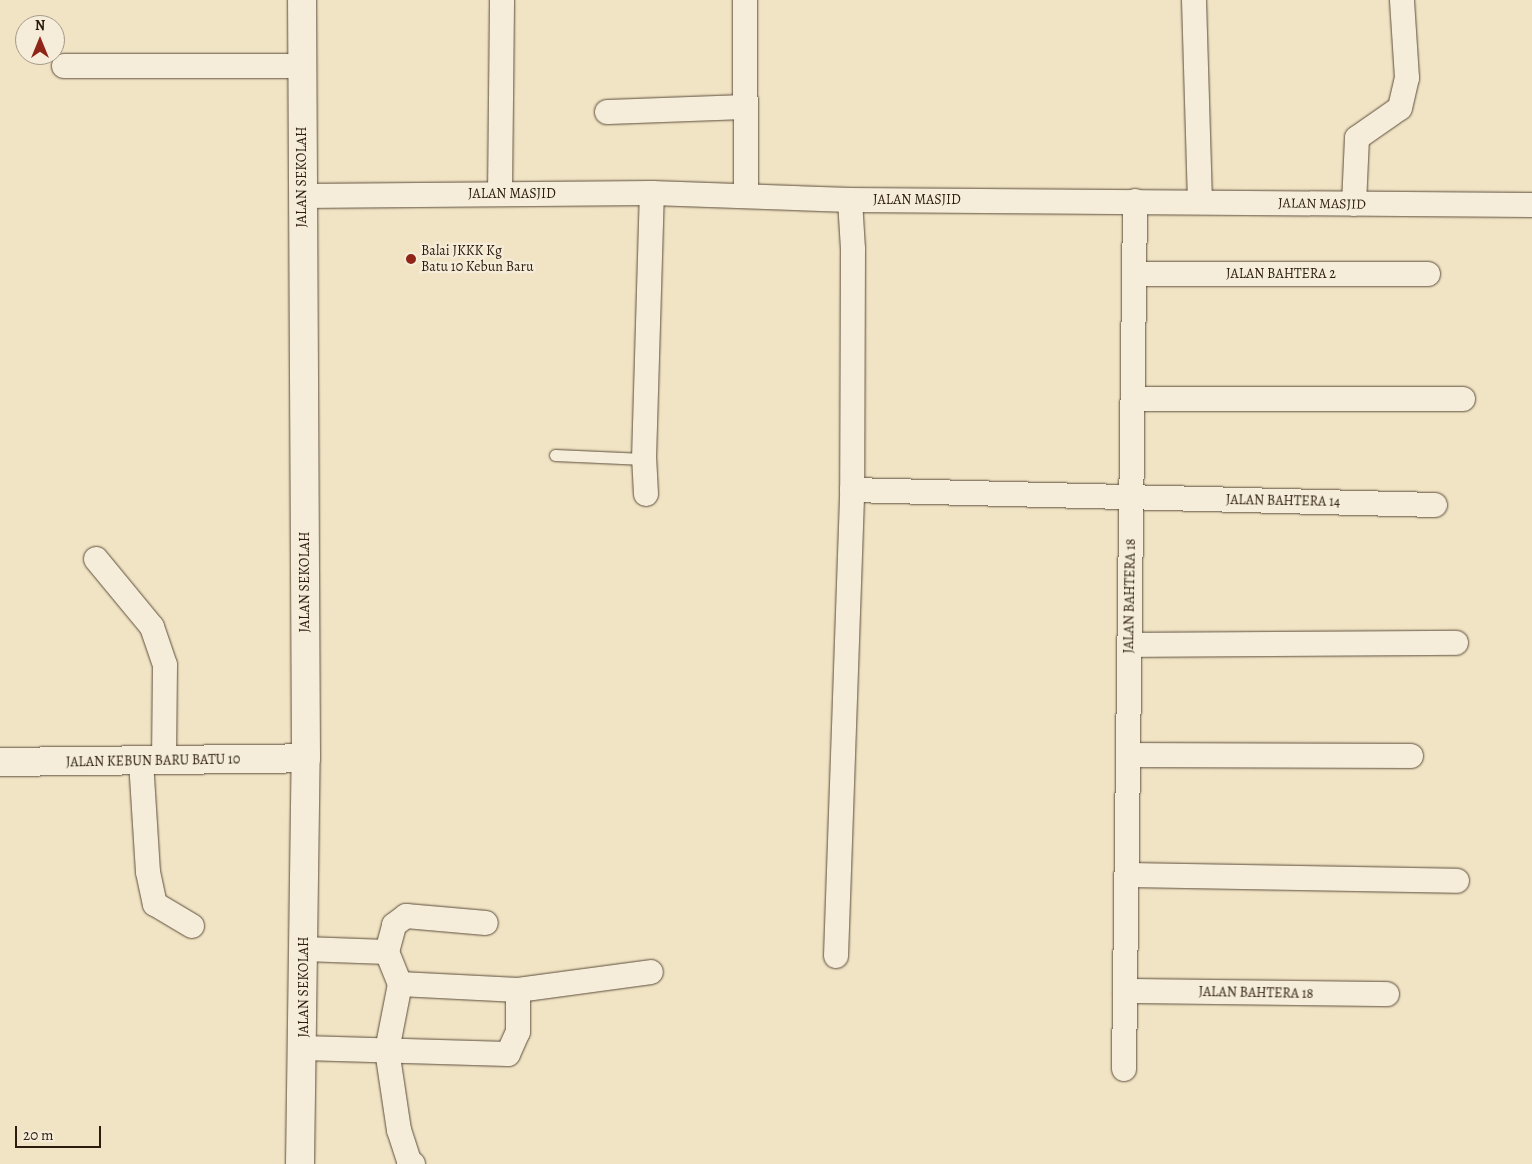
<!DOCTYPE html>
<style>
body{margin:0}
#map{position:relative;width:1532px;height:1164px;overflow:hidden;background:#f0e4c4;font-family:Alegreya,serif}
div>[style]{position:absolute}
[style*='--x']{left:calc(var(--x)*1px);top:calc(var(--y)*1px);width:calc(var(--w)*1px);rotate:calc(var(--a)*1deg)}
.roads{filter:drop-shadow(0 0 1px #5d4d3c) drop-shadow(0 0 1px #5d4d3c)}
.service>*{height:11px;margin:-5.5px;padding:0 5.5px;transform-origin:5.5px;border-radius:5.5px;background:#f5edd9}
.minor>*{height:24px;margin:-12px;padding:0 12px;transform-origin:12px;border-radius:12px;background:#f5edd9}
.tertiary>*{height:28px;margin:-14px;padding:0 14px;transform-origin:14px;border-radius:14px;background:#f5edd9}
.dots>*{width:14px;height:14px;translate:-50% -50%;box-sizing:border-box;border:2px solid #f5edd9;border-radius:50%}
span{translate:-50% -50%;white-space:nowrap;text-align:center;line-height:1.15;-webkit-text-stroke:4.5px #f5edd9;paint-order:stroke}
.street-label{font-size:14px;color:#2c1b0e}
.poi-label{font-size:14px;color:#2c1b0e}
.left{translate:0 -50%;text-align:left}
.north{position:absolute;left:15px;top:15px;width:50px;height:50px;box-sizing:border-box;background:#f5edd9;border:1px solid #a59988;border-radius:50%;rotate:0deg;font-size:14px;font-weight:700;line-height:20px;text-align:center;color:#2c1b0e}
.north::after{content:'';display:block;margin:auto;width:18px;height:22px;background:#8f2418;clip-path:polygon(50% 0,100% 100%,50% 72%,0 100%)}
.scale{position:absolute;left:15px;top:1126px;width:86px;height:22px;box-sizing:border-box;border:2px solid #2c1b0e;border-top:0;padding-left:6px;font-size:15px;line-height:18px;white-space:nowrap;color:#2c1b0e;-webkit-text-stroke:4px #f5edd9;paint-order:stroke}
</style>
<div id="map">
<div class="roads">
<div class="service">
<i style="--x:555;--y:455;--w:89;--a:2.6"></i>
</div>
<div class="minor">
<i style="--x:745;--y:0;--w:196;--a:89.7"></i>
<i style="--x:1194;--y:0;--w:202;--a:88.3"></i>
<i style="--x:64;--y:66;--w:238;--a:0"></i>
<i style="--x:607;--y:112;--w:139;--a:-2.1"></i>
<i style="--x:500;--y:194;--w:194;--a:-89.4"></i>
<i style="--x:302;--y:196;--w:350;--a:-0.5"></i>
<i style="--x:652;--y:193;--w:198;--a:2"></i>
<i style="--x:850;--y:200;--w:682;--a:0.42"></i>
<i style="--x:850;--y:200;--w:49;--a:86.5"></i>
<i style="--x:853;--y:249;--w:241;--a:90.2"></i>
<i style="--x:852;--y:490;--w:583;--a:1.47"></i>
<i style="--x:1354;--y:204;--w:66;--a:-87.4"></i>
<i style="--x:1357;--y:138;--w:52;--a:-34.9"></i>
<i style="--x:1400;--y:108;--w:31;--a:-77"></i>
<i style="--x:1407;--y:78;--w:78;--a:-93.7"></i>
<i style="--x:1134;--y:274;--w:294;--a:0"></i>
<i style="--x:1133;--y:399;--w:330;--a:0"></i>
<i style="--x:646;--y:494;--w:35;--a:-93"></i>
<i style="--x:644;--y:459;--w:266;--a:-88.3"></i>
<i style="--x:96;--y:559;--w:88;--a:50.5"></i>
<i style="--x:152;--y:627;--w:40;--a:71.1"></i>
<i style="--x:165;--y:665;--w:97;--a:90.6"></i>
<i style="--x:1129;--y:645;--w:327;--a:-0.4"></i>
<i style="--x:1128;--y:755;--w:283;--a:0.2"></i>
<i style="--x:141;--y:761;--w:111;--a:86.4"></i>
<i style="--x:148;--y:872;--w:33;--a:78"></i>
<i style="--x:155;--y:904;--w:43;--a:30.7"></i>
<i style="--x:1127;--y:875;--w:330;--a:1"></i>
<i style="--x:304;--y:949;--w:83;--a:2.1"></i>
<i style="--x:387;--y:952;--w:35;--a:68"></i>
<i style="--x:400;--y:984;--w:67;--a:101.1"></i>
<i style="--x:387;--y:1050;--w:81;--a:81.5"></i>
<i style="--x:399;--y:1130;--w:33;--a:72"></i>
<i style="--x:409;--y:1161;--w:5;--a:37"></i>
<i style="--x:387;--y:952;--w:28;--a:-75"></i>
<i style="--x:394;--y:925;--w:15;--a:-37"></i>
<i style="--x:406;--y:916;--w:80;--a:5"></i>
<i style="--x:836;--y:956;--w:466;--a:-88"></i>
<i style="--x:400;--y:984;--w:118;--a:2.9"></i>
<i style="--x:518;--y:990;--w:134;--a:-7.7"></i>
<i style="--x:1125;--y:991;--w:262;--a:0.7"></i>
<i style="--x:303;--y:1048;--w:205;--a:1.7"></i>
<i style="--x:508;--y:1054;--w:24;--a:-66"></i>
<i style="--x:518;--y:1032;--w:42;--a:-90"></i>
<i style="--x:1124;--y:1069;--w:868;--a:-89.27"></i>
</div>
<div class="tertiary">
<i style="--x:0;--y:762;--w:306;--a:-0.7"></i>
<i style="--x:300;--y:1164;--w:406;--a:-89.2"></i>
<i style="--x:306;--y:758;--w:758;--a:-90.3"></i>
</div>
</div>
<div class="dots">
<i style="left:411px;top:259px;background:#8f2418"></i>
</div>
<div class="street-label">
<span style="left:302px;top:177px;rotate:-90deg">JALAN SEKOLAH</span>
<span style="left:512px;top:194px">JALAN MASJID</span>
<span style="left:917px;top:200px">JALAN MASJID</span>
<span style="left:1322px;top:204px;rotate:1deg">JALAN MASJID</span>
<span style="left:1281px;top:274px">JALAN BAHTERA 2</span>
<span style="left:1283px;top:501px;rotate:1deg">JALAN BAHTERA 14</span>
<span style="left:305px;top:582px;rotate:-90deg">JALAN SEKOLAH</span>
<span style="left:1130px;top:596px;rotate:-89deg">JALAN BAHTERA 18</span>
<span style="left:153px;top:761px;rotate:-1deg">JALAN KEBUN BARU BATU 10</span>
<span style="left:304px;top:987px;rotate:-90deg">JALAN SEKOLAH</span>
<span style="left:1256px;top:993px;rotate:1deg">JALAN BAHTERA 18</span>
</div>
<div class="poi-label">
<span class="left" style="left:421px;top:259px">Balai JKKK Kg<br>Batu 10 Kebun Baru</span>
</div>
<div class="north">N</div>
<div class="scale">20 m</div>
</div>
